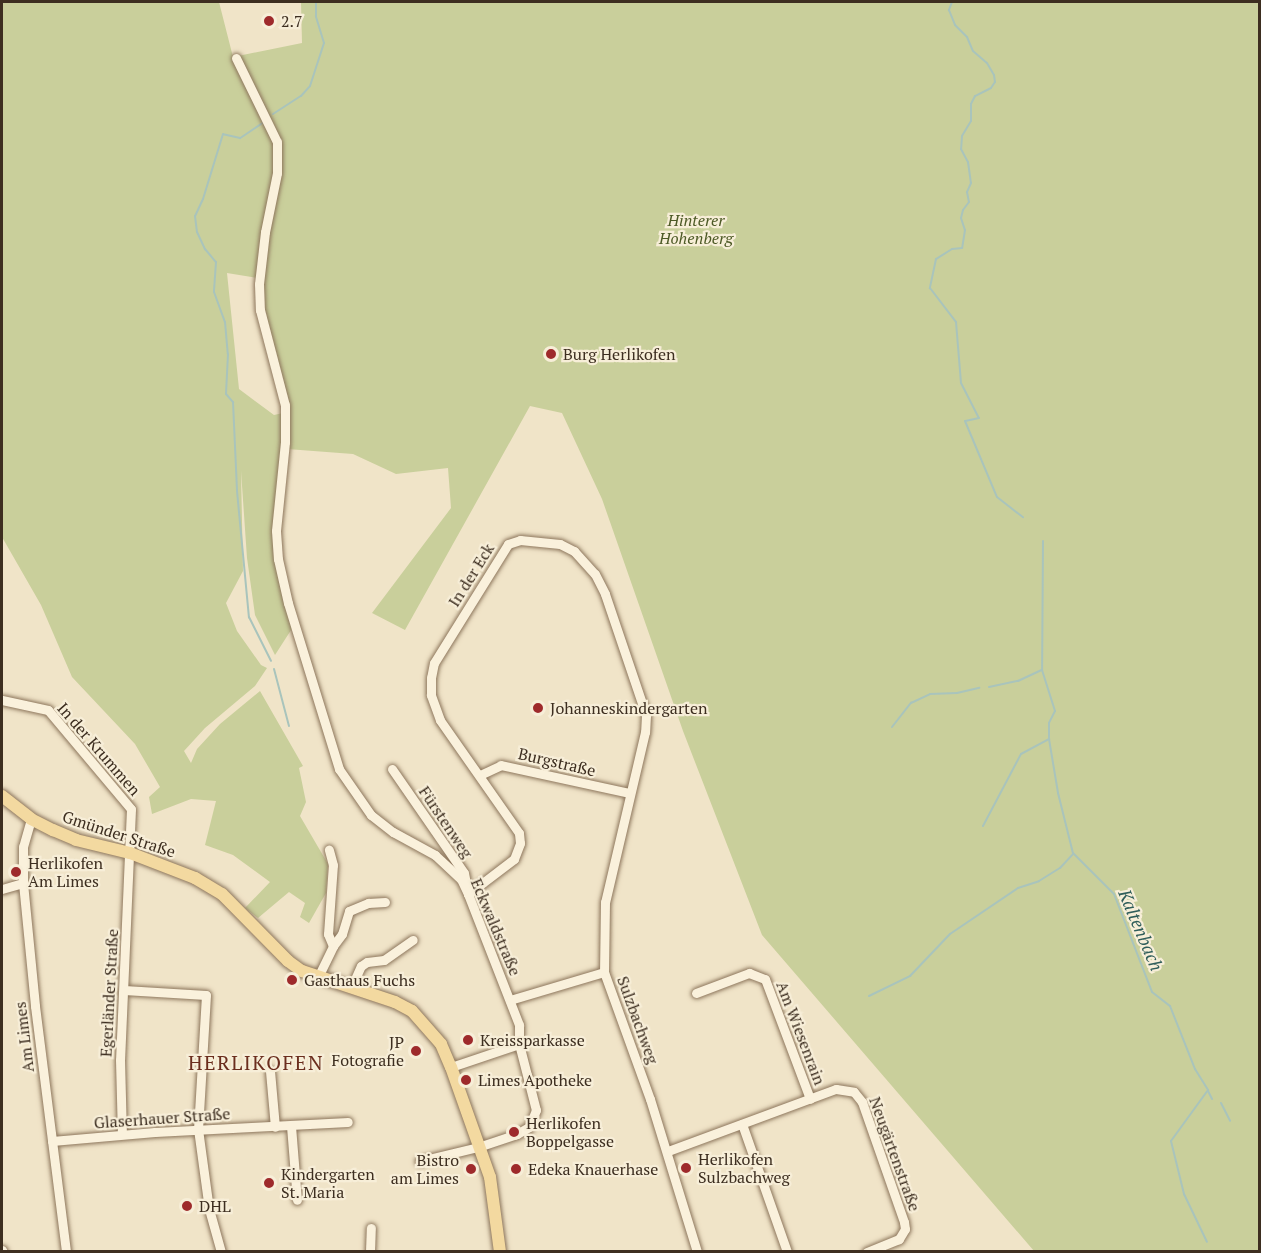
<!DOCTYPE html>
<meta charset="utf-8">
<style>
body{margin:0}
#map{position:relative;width:1261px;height:1253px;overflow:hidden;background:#f0e4c8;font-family:"PT Serif",serif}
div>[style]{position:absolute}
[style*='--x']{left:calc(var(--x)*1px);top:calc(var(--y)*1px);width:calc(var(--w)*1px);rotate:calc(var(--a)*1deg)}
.green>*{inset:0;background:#c9cf9b}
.stream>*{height:2px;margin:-1px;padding:0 1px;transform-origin:1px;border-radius:1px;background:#a9c4bc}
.roads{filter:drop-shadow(0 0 2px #8d765c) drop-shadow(0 0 2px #8d765c)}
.minor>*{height:9px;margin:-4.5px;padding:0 4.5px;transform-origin:4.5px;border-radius:4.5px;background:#faf1dc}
.major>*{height:12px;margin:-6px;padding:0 6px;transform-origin:6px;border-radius:6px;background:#f3d9a0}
.dots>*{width:16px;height:16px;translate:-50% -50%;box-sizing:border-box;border:3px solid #f7eed8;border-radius:50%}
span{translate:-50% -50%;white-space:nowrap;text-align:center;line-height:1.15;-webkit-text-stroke:4.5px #f7eed8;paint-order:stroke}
.poi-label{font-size:16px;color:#3d2e20}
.left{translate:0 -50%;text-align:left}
.right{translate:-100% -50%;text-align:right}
.park-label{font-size:16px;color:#4d5a26;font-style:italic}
.street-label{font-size:16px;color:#3d2e20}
.water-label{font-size:18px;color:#2f5d5a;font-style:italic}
.quarter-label{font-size:20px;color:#6b2e1e;letter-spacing:1.5px}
.frame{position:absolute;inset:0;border:3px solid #3d2e20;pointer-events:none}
</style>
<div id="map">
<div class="green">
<i style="clip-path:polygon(2px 2px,219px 2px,233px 57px,302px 43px,301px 2px,1259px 2px,1259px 1251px,1034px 1251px,762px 935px,683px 731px,602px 499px,562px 413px,530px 406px,405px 630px,372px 613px,451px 508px,448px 468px,396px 474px,353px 454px,287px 449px,286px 391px,266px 321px,263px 279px,227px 273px,239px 389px,274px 415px,283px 413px,276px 528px,293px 627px,275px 655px,255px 615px,247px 558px,241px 471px,243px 571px,226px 603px,237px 631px,261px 665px,267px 668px,255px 686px,205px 728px,184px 751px,191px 763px,197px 749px,220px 724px,260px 691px,303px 766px,299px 768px,306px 802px,300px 816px,328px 864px,326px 893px,309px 923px,300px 917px,305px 903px,289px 892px,258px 918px,245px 908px,270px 882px,233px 855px,205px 845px,216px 801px,191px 799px,152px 814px,149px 797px,160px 787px,135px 744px,72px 677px,41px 605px,2px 537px)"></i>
</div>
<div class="stream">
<i style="--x:952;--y:2;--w:9;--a:111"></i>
<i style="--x:949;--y:10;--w:16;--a:68"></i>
<i style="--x:955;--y:25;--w:17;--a:45"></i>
<i style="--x:967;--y:37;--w:15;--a:67"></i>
<i style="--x:973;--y:51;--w:18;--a:41"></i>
<i style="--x:987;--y:63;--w:14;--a:60"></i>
<i style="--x:994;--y:75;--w:7;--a:82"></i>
<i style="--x:995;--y:82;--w:7;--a:124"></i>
<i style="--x:991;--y:88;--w:18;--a:153"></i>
<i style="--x:975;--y:96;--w:9;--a:117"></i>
<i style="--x:971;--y:104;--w:17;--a:90"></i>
<i style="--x:971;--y:121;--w:17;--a:121"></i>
<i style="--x:962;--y:136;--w:13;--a:94"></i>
<i style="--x:961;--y:149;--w:15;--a:62"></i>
<i style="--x:968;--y:162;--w:21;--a:82"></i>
<i style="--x:971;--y:183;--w:10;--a:114"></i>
<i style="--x:967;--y:192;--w:10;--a:79"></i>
<i style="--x:969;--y:202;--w:10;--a:127"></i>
<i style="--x:963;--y:210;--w:8;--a:104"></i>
<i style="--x:961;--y:218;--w:13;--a:72"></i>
<i style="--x:965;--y:230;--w:18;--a:99"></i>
<i style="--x:962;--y:248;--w:10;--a:174"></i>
<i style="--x:952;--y:249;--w:19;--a:148"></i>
<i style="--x:936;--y:259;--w:30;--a:102"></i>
<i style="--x:930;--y:288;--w:43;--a:52.6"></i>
<i style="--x:956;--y:322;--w:61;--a:85.3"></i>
<i style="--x:961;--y:383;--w:39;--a:63"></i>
<i style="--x:979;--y:418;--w:14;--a:168"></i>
<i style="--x:965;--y:421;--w:82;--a:67.2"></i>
<i style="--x:997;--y:497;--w:33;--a:38"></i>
<i style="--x:273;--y:114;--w:33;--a:-33"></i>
<i style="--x:301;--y:96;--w:13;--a:-48"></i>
<i style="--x:310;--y:86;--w:45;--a:-72"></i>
<i style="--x:324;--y:43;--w:28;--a:-107"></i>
<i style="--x:316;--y:16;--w:14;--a:-90"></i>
<i style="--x:264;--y:122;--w:29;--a:146"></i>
<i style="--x:240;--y:138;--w:17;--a:-167"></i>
<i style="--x:223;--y:134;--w:68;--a:107.1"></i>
<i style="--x:203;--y:199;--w:19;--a:115"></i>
<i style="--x:195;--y:216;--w:16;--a:83"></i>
<i style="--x:197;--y:232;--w:19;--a:65"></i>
<i style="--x:205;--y:249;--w:17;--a:50"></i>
<i style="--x:216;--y:262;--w:30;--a:94"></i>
<i style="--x:214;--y:292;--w:32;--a:70"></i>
<i style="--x:225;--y:322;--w:32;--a:85"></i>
<i style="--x:228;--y:354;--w:40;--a:92.9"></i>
<i style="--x:226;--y:394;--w:11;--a:49"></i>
<i style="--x:233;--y:402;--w:89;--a:87.4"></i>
<i style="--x:237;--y:491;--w:127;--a:84.6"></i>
<i style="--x:249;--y:617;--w:49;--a:63.4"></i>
<i style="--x:1043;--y:541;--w:129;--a:90.4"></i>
<i style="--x:1042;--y:670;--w:43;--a:72.4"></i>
<i style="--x:1055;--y:711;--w:13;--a:117"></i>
<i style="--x:1049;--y:723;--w:16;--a:90"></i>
<i style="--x:1049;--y:739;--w:55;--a:80.5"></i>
<i style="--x:1058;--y:793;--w:62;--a:76"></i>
<i style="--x:1073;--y:853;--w:58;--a:45"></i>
<i style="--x:1114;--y:894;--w:105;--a:68.8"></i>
<i style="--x:1152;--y:992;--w:23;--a:38"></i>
<i style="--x:1170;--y:1006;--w:68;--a:68.4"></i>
<i style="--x:1195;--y:1069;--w:25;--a:58"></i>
<i style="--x:1208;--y:1090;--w:63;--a:126"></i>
<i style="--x:1171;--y:1141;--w:55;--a:76.2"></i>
<i style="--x:1184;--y:1194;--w:53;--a:64.4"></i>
<i style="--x:274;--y:669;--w:59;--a:75.3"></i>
<i style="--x:989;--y:687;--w:30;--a:-12"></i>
<i style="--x:1018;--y:681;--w:26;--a:-25"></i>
<i style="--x:892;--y:727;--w:31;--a:-52"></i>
<i style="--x:911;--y:703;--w:21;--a:-25"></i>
<i style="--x:930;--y:694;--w:27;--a:-2"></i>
<i style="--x:957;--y:693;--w:23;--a:-13"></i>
<i style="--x:983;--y:826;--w:81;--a:-62.2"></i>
<i style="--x:1021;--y:754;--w:32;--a:-28"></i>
<i style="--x:869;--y:996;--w:46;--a:-26"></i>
<i style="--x:910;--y:976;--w:58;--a:-46.4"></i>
<i style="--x:950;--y:934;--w:82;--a:-34.1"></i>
<i style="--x:1018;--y:888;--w:22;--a:-18"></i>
<i style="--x:1039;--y:881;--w:25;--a:-32"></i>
<i style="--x:1060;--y:868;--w:19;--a:-47"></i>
<i style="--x:1208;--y:1091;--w:9;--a:63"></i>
<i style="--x:1221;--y:1103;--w:20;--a:63"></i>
</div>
<div class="roads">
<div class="minor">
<i style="--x:236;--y:58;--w:93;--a:64"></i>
<i style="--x:277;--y:142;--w:31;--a:90"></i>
<i style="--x:277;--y:173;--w:60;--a:101.5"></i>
<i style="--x:265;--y:232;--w:52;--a:96.6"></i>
<i style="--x:259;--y:284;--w:26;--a:88"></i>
<i style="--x:260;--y:310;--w:98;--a:75.3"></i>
<i style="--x:285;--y:405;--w:37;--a:90"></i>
<i style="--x:285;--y:442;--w:89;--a:95.8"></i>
<i style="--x:276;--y:531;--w:28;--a:86"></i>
<i style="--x:278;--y:559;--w:45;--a:77.2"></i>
<i style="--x:288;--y:603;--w:174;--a:72.9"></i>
<i style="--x:339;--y:769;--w:56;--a:55.2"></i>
<i style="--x:371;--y:815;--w:28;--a:38"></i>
<i style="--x:393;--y:832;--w:48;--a:28.7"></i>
<i style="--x:435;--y:855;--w:35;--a:43"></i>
<i style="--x:461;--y:879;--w:17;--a:65"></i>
<i style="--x:468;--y:894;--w:141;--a:68.7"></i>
<i style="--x:519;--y:1025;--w:19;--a:90"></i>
<i style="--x:519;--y:1044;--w:68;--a:75.6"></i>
<i style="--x:536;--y:1110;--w:18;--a:112"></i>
<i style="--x:529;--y:1127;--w:14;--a:150"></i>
<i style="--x:517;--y:1134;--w:41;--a:161.6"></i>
<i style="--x:478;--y:1147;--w:60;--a:166.4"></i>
<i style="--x:2;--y:700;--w:47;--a:12.3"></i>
<i style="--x:48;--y:710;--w:129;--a:50"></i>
<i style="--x:131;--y:809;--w:251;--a:92.5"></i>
<i style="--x:120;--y:1060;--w:74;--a:88.5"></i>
<i style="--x:392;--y:769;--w:126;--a:55.3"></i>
<i style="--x:464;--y:873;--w:21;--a:79"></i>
<i style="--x:468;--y:894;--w:58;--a:-37.3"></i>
<i style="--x:514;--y:859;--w:17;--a:-69"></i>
<i style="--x:520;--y:843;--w:10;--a:-96"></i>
<i style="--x:519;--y:833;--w:138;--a:-125"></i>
<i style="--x:440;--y:720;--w:27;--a:-110"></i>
<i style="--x:431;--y:695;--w:17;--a:-90"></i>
<i style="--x:431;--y:678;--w:15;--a:-79"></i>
<i style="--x:434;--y:663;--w:140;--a:-58.1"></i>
<i style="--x:508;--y:544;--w:13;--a:-18"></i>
<i style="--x:520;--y:540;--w:40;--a:5.7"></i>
<i style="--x:560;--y:544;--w:16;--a:27"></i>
<i style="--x:574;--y:551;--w:31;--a:48"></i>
<i style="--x:595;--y:574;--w:22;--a:63"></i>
<i style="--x:605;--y:594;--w:128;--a:71.3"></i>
<i style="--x:646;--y:715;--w:17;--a:93"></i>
<i style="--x:645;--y:732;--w:175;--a:103.2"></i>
<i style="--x:605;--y:902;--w:70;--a:90.8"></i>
<i style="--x:604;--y:972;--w:135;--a:70.1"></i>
<i style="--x:650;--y:1099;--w:160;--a:72.9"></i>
<i style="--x:480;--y:775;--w:23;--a:-25"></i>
<i style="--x:501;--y:765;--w:131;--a:12.3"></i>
<i style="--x:31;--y:819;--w:29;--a:106"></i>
<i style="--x:23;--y:847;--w:36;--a:90"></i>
<i style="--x:23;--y:883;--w:124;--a:84.4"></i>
<i style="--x:35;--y:1006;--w:248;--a:82.8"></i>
<i style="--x:2;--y:889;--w:22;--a:-16"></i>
<i style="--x:333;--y:946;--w:15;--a:-53"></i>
<i style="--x:342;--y:934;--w:24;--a:-73"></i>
<i style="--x:349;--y:911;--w:21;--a:-23"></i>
<i style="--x:368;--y:903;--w:17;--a:-3"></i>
<i style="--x:318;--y:977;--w:34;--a:-64"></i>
<i style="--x:333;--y:946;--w:13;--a:-113"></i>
<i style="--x:328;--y:934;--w:69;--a:-85.9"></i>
<i style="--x:333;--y:865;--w:16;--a:-105"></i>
<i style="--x:351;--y:988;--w:24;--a:-66"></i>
<i style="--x:361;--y:966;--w:7;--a:-34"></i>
<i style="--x:367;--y:962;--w:17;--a:-7"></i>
<i style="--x:384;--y:960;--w:35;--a:-35"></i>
<i style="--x:124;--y:990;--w:82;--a:3.5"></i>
<i style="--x:206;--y:995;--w:134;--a:93.4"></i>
<i style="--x:198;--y:1129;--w:81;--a:82.2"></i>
<i style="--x:209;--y:1209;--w:45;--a:74.4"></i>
<i style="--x:696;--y:993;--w:57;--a:-20.7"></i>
<i style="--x:749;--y:973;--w:17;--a:21"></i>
<i style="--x:765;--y:979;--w:128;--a:69.4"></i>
<i style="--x:510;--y:1000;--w:98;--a:-16.6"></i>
<i style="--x:451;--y:1067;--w:72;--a:-18.7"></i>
<i style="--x:270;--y:1071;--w:56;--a:84.9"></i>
<i style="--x:742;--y:1124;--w:136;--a:70.6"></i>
<i style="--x:291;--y:1126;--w:74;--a:85.4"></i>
<i style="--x:52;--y:1141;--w:103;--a:-5"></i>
<i style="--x:155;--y:1132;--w:193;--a:-3"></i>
<i style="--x:668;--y:1151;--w:179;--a:-20.3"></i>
<i style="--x:836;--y:1089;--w:18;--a:9"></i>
<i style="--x:854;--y:1092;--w:13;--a:51"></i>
<i style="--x:862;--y:1102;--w:127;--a:70.7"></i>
<i style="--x:904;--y:1222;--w:7;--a:82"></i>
<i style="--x:905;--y:1229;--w:12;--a:121"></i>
<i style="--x:899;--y:1239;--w:35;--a:158"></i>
<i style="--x:2;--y:1250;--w:2;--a:63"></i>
<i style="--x:370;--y:1252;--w:24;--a:-88"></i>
</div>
<div class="major">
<i style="--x:2;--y:796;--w:37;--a:38"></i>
<i style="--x:31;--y:819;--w:25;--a:27"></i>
<i style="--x:53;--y:830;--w:25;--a:23"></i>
<i style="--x:76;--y:840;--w:56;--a:13.5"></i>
<i style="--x:130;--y:853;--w:70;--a:21"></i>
<i style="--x:195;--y:878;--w:31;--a:31"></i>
<i style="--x:222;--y:894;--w:94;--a:45.4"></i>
<i style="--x:288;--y:961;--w:17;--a:36"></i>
<i style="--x:302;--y:971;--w:98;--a:18.4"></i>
<i style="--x:395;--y:1002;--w:19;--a:28"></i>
<i style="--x:412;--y:1011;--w:44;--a:48.7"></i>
<i style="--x:441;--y:1044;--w:25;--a:67"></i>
<i style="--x:451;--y:1067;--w:117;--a:70.5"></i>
<i style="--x:490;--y:1177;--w:76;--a:82.4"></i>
</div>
</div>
<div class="dots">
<i style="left:269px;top:21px;background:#9e2a2b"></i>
<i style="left:551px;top:354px;background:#9e2a2b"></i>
<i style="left:538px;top:708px;background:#9e2a2b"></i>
<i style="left:16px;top:872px;background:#9e2a2b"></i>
<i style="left:292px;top:980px;background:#9e2a2b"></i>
<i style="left:468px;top:1040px;background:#9e2a2b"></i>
<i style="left:416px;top:1051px;background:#9e2a2b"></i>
<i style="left:466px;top:1080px;background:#9e2a2b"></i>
<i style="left:514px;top:1132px;background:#9e2a2b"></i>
<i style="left:686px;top:1168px;background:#9e2a2b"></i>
<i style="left:471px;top:1169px;background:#9e2a2b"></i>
<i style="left:516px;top:1169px;background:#9e2a2b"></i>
<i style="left:269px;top:1183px;background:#9e2a2b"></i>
<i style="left:187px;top:1206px;background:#9e2a2b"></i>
</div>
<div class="poi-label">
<span class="left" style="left:281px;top:21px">2.7</span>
<span class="left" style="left:563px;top:354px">Burg Herlikofen</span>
<span class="left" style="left:550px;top:708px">Johanneskindergarten</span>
<span class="left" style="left:28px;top:872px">Herlikofen<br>Am Limes</span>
<span class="left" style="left:304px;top:980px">Gasthaus Fuchs</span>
<span class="left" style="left:480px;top:1040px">Kreissparkasse</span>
<span class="right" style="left:404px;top:1051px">JP<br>Fotografie</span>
<span class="left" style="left:478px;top:1080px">Limes Apotheke</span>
<span class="left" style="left:526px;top:1132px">Herlikofen<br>Boppelgasse</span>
<span class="left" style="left:698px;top:1168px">Herlikofen<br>Sulzbachweg</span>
<span class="right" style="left:459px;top:1169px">Bistro<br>am Limes</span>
<span class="left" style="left:528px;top:1169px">Edeka Knauerhase</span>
<span class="left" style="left:281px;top:1183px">Kindergarten<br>St. Maria</span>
<span class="left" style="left:199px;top:1206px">DHL</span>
</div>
<div class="park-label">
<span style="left:696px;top:229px">Hinterer<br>Hohenberg</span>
</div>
<div class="street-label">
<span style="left:471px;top:575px;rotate:-58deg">In der Eck</span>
<span style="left:99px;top:749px;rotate:49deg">In der Krummen</span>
<span style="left:557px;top:762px;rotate:13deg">Burgstraße</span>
<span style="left:446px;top:822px;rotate:56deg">Fürstenweg</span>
<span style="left:119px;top:834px;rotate:18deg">Gmünder Straße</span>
<span style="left:496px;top:927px;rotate:67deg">Eckwaldstraße</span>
<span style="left:109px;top:993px;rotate:-87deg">Egerländer Straße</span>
<span style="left:638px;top:1020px;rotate:70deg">Sulzbachweg</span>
<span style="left:801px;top:1033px;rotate:69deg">Am Wiesenrain</span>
<span style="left:24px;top:1037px;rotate:-97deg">Am Limes</span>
<span style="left:162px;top:1118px;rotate:-4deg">Glaserhauer Straße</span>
<span style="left:895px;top:1154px;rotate:70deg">Neugärtenstraße</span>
</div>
<div class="water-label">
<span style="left:1141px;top:930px;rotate:67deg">Kaltenbach</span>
</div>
<div class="quarter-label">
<span style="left:256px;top:1062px">HERLIKOFEN</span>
</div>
<div class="frame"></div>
</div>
